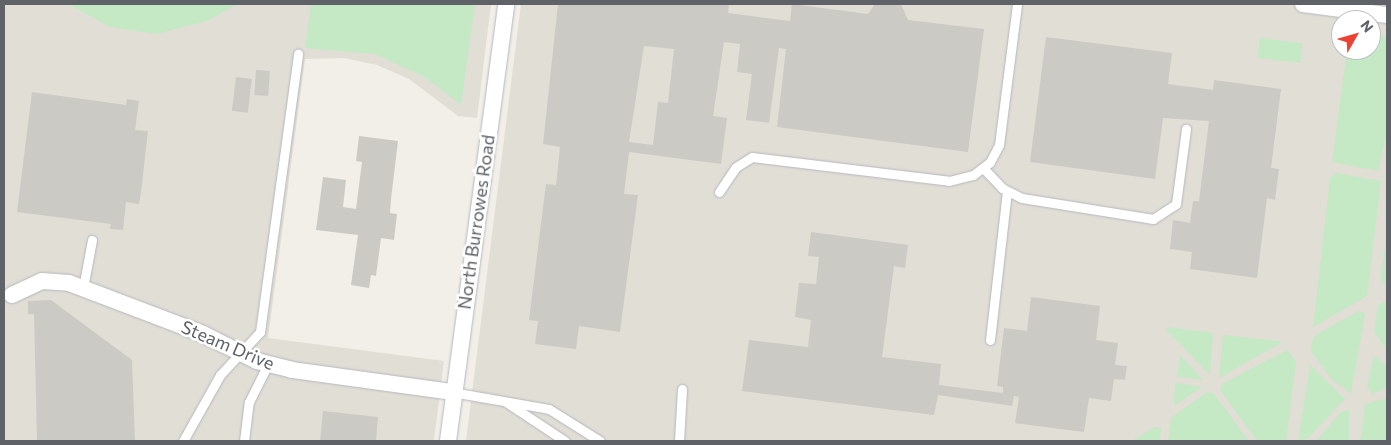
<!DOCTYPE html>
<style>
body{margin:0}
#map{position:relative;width:1391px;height:445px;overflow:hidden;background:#f1efe8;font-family:Commissioner,sans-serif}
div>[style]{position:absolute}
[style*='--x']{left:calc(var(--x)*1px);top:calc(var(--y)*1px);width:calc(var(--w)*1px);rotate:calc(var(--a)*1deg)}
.education>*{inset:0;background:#e1ded6}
.green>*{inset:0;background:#c5e8c5;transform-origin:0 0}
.building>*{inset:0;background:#cccac5;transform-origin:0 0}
.roads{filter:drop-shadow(0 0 1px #b5b8bc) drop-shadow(0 0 1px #b5b8bc)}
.lane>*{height:9px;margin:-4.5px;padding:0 4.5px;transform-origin:4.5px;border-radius:4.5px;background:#fff}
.street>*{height:16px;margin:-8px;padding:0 8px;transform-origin:8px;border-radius:8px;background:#fff}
span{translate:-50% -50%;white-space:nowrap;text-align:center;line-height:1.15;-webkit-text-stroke:5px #fff;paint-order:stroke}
.street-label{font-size:18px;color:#5f6368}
.frame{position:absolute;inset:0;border:5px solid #5f6368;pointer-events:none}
.north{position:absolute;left:1331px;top:10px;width:50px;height:50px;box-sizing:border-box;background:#fff;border:1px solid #bfc1c3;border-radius:50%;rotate:52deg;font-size:14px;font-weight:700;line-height:20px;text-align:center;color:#5f6368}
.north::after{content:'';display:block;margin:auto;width:18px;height:22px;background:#ea4335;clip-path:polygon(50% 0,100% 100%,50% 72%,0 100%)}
</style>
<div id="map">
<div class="education">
<i style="clip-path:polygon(4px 4px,491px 4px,477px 118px,458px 116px,409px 79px,377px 65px,344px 58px,305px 59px,268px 338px,444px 361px,434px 441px,4px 441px)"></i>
<i style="clip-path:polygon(evenodd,521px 4px,1387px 4px,1387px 441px,466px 441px,521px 4px,1341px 20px,1371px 20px,1371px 50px,1341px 50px,1341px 20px)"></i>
</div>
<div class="green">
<i style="clip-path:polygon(68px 4px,238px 4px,207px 21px,156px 34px,110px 27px)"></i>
<i style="clip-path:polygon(311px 4px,475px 4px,461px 105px,426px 78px,375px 54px,305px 48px)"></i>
<i style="clip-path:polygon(1371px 34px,1387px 36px,1387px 132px,1378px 171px,1332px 162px,1347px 50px,1371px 50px)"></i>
<i style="left:1260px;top:38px;width:43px;height:20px;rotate:7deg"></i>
<i style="clip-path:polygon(1336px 173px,1381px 181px,1367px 296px,1313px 327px,1330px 178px)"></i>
<i style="clip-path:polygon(1387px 230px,1387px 288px,1381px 279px)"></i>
<i style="clip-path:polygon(1387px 300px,1387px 351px,1374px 331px,1378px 305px)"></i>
<i style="clip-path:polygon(1359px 311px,1365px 314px,1351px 393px,1333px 381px,1310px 350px,1314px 336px)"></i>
<i style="clip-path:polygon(1167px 327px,1213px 333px,1210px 375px,1166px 330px)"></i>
<i style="clip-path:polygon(1223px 335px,1279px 341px,1281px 343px,1219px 378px)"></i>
<i style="clip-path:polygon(1287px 350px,1296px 362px,1286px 441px,1257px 441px,1220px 390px,1222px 384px)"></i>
<i style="clip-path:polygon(1374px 355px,1387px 366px,1387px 388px,1372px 394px,1367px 386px)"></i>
<i style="clip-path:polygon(1180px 356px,1182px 357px,1203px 380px,1177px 377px)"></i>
<i style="clip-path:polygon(1310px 365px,1345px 399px,1308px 438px,1298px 441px)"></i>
<i style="clip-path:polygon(1175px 384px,1177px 383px,1202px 387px,1174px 406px)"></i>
<i style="clip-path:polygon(1207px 392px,1214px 394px,1249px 441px,1168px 441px,1171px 418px)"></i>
<i style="clip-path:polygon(1387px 398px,1387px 441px,1360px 441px,1365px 404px)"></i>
<i style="clip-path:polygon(1349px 410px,1349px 441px,1316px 441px,1341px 412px)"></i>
<i style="clip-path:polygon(1155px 427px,1161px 428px,1160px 441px,1132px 441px)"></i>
</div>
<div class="building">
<i style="clip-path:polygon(evenodd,558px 4px,729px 4px,728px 13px,790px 21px,792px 4px,868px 14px,875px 4px,901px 4px,908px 20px,984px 29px,968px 152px,777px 127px,786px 49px,779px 48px,769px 123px,746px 120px,752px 74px,737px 72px,740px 44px,724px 42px,713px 116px,727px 118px,721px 164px,629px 152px,624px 194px,638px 195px,620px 332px,579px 326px,576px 349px,535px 344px,538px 321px,529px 320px,546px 184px,556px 185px,560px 147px,543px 144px,558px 4px,644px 46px,674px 49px,668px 103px,658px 102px,653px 145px,629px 142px,644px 46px)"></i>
<i style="clip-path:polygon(1046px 37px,1172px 53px,1168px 84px,1213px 90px,1214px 80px,1281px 89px,1271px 168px,1279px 169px,1277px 184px,1275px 200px,1267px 198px,1257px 278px,1190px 269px,1192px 252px,1170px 249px,1173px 220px,1190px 223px,1193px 201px,1199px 201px,1209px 121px,1163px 118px,1155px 179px,1030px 162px)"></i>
<i style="left:256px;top:70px;width:14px;height:25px;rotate:4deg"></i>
<i style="left:236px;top:77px;width:16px;height:34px;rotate:7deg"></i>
<i style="clip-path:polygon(32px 92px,126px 105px,127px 99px,139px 101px,135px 130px,148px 131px,141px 192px,139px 204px,126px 202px,123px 230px,110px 229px,111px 224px,17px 212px)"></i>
<i style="clip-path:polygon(359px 136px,398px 141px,391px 199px,390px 213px,397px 214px,394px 240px,381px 238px,376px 276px,371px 275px,369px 288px,351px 285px,358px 235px,316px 230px,323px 177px,346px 180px,343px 207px,356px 209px,362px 162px,356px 161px)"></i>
<i style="clip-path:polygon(811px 232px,908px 245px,905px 268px,894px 266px,882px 357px,941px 364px,939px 385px,1003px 393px,1003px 387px,997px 386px,1004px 328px,1027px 331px,1031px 297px,1100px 306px,1096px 340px,1118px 343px,1115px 365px,1127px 366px,1125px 380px,1114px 379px,1111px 401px,1089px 398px,1084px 432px,1015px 423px,1019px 397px,1014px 396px,1012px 406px,938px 395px,934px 415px,742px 391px,749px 340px,808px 347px,811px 320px,795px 317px,799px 283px,816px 284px,819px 257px,808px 256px)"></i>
<i style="clip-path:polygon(51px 300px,132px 360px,135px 441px,37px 441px,34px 314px,28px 314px,28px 301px)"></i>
<i style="clip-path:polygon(323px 411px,378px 417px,376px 441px,320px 441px)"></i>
</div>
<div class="roads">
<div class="lane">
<i style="--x:983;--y:168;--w:28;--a:46"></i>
<i style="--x:1002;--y:188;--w:22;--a:27"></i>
<i style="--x:1022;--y:198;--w:133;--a:9.1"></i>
<i style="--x:1153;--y:219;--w:27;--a:-33"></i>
<i style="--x:1176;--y:204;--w:76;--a:-82.4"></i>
<i style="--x:719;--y:192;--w:30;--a:-56"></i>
<i style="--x:736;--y:167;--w:19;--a:-32"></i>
<i style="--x:752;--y:157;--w:198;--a:6.9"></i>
<i style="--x:949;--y:181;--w:25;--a:-14"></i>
<i style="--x:973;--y:175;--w:21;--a:-37"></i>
<i style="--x:990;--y:162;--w:19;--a:-62"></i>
<i style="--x:999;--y:145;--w:142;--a:-82.7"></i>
<i style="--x:83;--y:288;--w:49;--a:-79.4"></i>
<i style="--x:990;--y:340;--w:150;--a:-83.5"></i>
<i style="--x:452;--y:392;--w:98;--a:9.9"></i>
<i style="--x:549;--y:409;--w:60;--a:32.1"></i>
<i style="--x:506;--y:402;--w:71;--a:33.5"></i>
<i style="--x:183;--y:441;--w:76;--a:-60.7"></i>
<i style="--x:220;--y:375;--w:59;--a:-47.1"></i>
<i style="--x:260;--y:332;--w:281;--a:-82.2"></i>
<i style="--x:244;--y:441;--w:39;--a:-83"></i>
<i style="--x:249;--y:402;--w:42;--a:-63.4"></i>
<i style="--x:679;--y:441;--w:52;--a:-86.7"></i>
</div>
<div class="street">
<i style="--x:1303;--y:4;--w:85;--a:7.5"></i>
<i style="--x:12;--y:295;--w:33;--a:-25"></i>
<i style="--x:42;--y:281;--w:27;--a:4"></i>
<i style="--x:69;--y:283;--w:143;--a:20.8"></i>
<i style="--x:203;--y:334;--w:60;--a:26.6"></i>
<i style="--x:257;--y:361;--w:36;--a:14"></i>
<i style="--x:292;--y:370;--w:162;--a:7.8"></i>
<i style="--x:448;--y:441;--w:441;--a:-82.4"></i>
</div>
</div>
<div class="street-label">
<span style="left:476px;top:222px;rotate:-82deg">North Burrowes Road</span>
<span style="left:228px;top:345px;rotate:23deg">Steam Drive</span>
</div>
<div class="frame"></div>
<div class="north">N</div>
</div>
